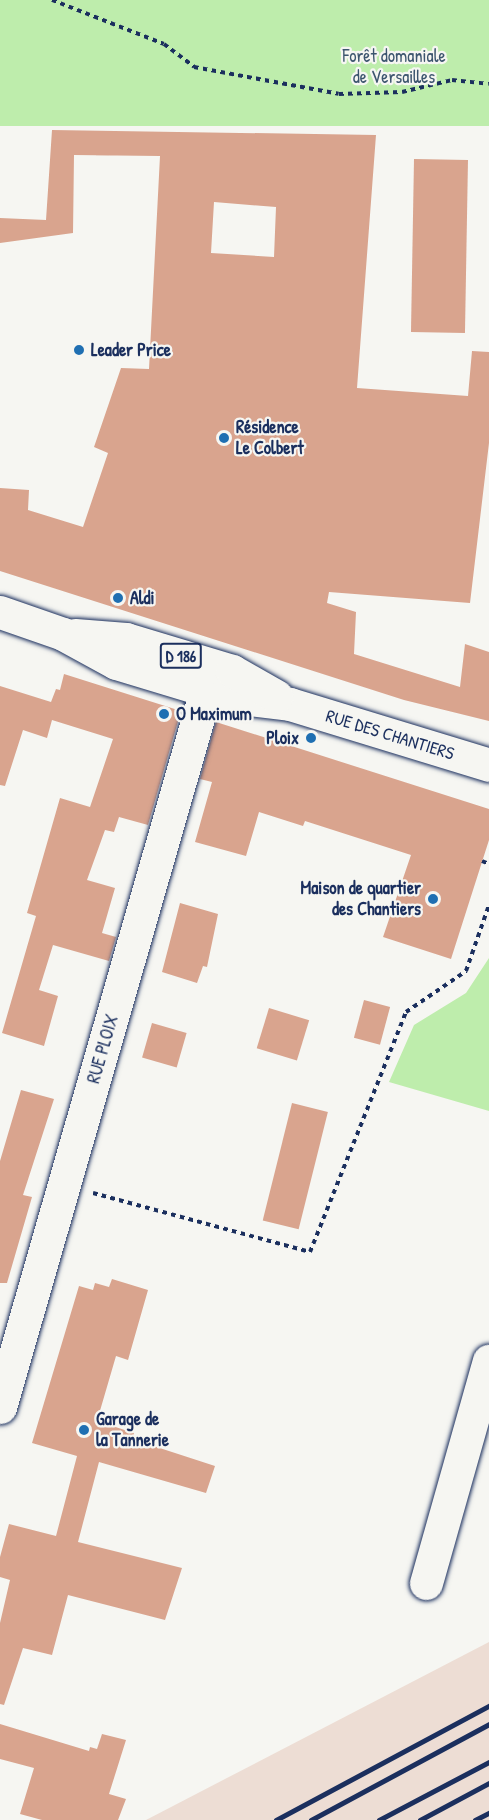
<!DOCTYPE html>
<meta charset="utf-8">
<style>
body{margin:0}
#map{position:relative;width:489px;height:1820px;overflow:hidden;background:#f6f6f2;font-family:"Patrick Hand",sans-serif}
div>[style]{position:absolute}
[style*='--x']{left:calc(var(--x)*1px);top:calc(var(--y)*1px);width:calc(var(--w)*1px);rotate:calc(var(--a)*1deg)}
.built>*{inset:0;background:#edddd4}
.green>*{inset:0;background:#beedac;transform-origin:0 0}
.building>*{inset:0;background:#d9a48e;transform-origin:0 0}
.path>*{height:4px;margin-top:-2px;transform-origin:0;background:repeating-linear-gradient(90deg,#1b2f5e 0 4.5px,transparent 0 9px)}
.roads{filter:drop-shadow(0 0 2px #1b2f5e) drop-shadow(0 0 2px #1b2f5e)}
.minor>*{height:33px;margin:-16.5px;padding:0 16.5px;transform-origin:16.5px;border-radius:16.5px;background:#f6f6f2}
.major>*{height:33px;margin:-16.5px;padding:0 16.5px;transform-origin:16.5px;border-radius:16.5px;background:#f6f6f2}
.rail>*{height:4.5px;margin:-2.25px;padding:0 2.25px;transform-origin:2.25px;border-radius:2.25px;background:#1b2f5e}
.dots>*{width:16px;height:16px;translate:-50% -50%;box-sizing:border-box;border:3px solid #f6f6f2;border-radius:50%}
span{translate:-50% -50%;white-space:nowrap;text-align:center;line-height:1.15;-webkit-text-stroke:4.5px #f6f6f2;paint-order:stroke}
.shield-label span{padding:2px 4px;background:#f6f6f2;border:2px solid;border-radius:4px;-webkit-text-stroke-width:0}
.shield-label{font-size:16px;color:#1b2f5e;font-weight:700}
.park-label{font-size:18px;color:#3c556e}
.poi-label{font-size:18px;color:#1b2f5e;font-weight:700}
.left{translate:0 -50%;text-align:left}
.right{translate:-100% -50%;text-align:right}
.street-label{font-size:18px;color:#1b2f5e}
</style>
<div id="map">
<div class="built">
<i style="clip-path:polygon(489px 1642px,489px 1820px,146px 1820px)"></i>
</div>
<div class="green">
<i style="left:0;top:0;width:489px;height:126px"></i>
<i style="clip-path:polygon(489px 958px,489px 1111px,389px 1082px,414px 1025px,466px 993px)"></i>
</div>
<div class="building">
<i style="clip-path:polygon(evenodd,52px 130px,376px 135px,357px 388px,468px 396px,472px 351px,489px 352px,489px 443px,470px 603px,329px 592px,327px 603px,356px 612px,354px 654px,460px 687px,465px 644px,489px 652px,489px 721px,404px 700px,0 571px,0 488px,29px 490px,28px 510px,83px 527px,108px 453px,94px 447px,121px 368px,149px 369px,160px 156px,74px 155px,73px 233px,0 243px,0 218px,46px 220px,52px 130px,214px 202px,276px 207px,274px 257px,211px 253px,214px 202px)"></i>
<i style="left:414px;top:159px;width:54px;height:173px;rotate:1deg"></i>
<i style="clip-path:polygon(64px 674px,181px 711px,148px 825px,119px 817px,114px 832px,105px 830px,87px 880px,115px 888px,102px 933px,116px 937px,109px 961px,53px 945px,39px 990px,58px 996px,44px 1046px,2px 1033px,36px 916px,27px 913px,60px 798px,90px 807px,113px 739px,52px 720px,47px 738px,23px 730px,5px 786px,0 785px,0 686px,51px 702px,56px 689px,60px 690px)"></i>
<i style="clip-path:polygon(216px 722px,489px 809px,489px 840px,451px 959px,383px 937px,411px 855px,305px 821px,303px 826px,259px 812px,246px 856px,195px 842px,212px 782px,200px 779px)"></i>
<i style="clip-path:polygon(180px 903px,218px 914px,207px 967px,203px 966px,197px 983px,162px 972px)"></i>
<i style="left:364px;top:1000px;width:27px;height:39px;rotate:15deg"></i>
<i style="left:269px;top:1008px;width:42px;height:42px;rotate:17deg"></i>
<i style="left:152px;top:1023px;width:36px;height:36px;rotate:16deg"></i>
<i style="clip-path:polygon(21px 1090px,54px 1099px,23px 1195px,32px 1197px,7px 1283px,0 1283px,0 1161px)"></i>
<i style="left:292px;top:1103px;width:37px;height:121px;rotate:14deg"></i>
<i style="clip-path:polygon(112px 1279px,148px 1290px,128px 1360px,116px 1356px,97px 1421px,134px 1433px,132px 1439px,215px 1466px,206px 1493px,99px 1462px,78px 1542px,182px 1568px,165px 1620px,68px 1595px,52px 1655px,23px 1648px,4px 1705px,0 1704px,0 1623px,10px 1580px,0 1577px,0 1557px,9px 1524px,56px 1536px,77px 1456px,32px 1443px,79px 1286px,93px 1290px,95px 1283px,109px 1287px)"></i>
<i style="clip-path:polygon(0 1724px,89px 1751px,90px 1747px,97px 1749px,102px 1734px,126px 1740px,109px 1794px,126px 1799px,118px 1820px,42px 1820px,20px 1814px,34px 1768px,0 1759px)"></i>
</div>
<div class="path">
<i style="--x:52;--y:0;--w:120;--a:21.4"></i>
<i style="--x:164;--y:44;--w:38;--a:37"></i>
<i style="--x:194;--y:67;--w:147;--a:10.5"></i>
<i style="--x:339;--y:94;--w:63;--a:-1.8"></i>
<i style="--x:402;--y:92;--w:51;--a:-13.5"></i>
<i style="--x:452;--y:80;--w:37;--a:6"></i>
<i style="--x:482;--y:861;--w:8;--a:23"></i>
<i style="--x:93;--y:1193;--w:225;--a:15.2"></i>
<i style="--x:310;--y:1252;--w:258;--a:-68.2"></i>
<i style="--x:406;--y:1012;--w:73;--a:-34.3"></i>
<i style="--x:466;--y:971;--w:70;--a:-70.8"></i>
</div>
<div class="roads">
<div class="minor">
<i style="--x:0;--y:1407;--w:746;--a:-73.97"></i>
<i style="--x:426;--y:1583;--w:231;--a:-74.2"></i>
</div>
<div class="major">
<i style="--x:0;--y:612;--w:67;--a:19.2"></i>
<i style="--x:63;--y:634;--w:60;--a:28.7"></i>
<i style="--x:116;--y:663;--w:114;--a:16.8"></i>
<i style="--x:225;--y:696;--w:65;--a:7"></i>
<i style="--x:290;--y:704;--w:208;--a:17"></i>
<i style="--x:75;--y:635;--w:51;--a:4.5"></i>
<i style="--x:126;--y:639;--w:111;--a:16.8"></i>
<i style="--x:232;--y:671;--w:51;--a:29.6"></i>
</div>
</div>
<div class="rail">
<i style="--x:276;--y:1820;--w:242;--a:-28.2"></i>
<i style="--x:311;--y:1820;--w:202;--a:-28.3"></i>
<i style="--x:379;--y:1820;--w:124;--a:-27.8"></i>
<i style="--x:420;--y:1820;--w:78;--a:-28.2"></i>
<i style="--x:475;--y:1820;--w:16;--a:-27"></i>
</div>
<div class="dots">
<i style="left:79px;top:350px;background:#1f6fb2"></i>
<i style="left:224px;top:438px;background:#1f6fb2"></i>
<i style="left:118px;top:598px;background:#1f6fb2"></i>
<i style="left:164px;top:714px;background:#1f6fb2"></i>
<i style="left:311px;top:738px;background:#1f6fb2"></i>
<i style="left:433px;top:899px;background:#1f6fb2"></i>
<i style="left:84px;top:1430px;background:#1f6fb2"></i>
</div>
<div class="shield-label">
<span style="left:181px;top:656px">D 186</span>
</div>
<div class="park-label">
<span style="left:394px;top:67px">Forêt domaniale<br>de Versailles</span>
</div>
<div class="poi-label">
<span class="left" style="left:91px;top:350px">Leader Price</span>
<span class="left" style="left:236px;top:438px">Résidence<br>Le Colbert</span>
<span class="left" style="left:130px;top:598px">Aldi</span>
<span class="left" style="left:176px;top:714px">O Maximum</span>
<span class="right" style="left:299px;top:738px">Ploix</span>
<span class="right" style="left:421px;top:899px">Maison de quartier<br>des Chantiers</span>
<span class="left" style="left:96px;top:1430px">Garage de<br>la Tannerie</span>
</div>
<div class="street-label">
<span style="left:390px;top:735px;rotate:17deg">RUE DES CHANTIERS</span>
<span style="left:103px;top:1049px;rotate:-74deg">RUE PLOIX</span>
</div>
</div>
